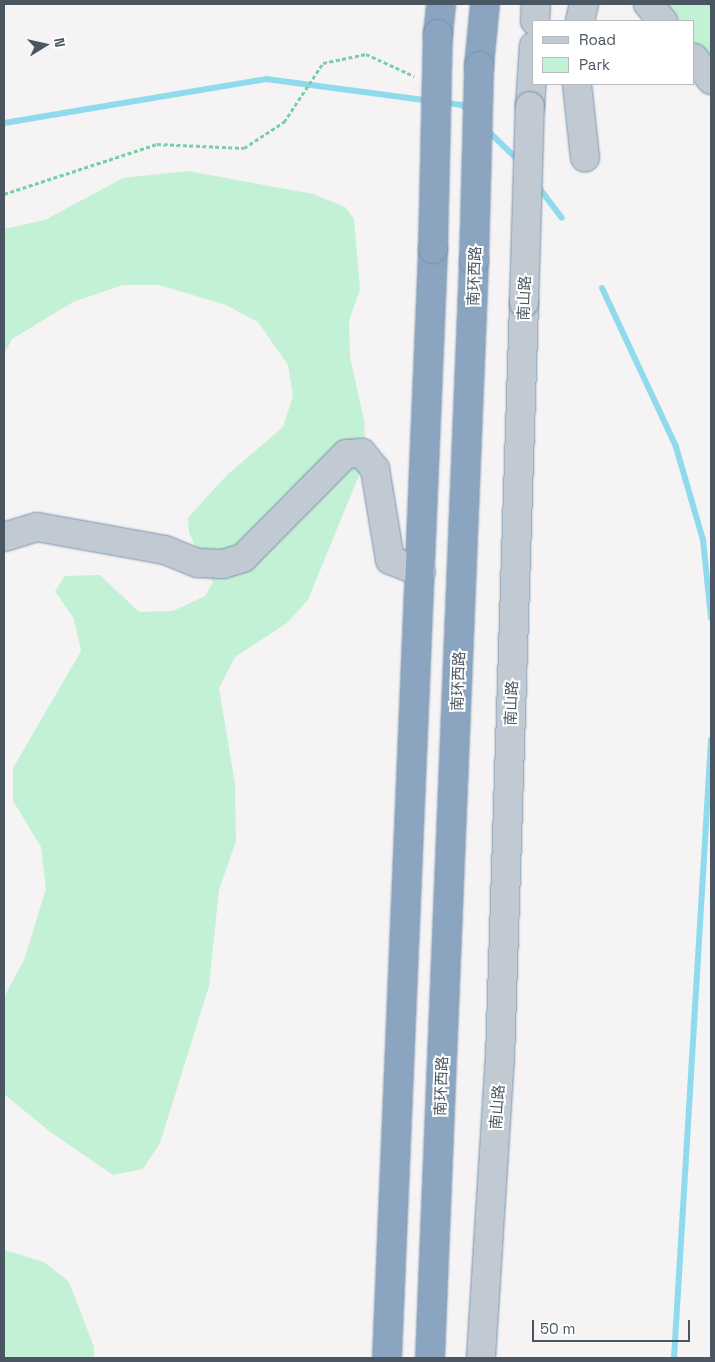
<!DOCTYPE html>
<meta charset="utf-8">
<style>
body{margin:0}
#map{position:relative;width:715px;height:1362px;overflow:hidden;background:#f5f3f3;font-family:"Space Grotesk","Noto Sans SC",sans-serif}
div>[style]{position:absolute}
[style*='--x']{left:calc(var(--x)*1px);top:calc(var(--y)*1px);width:calc(var(--w)*1px);rotate:calc(var(--a)*1deg)}
.green>*{inset:0;background:#c3f1d5}
.stream>*{height:6px;margin:-3px;padding:0 3px;transform-origin:3px;border-radius:3px;background:#90daee}
.path>*{height:3px;margin-top:-1.5px;transform-origin:0;background:repeating-linear-gradient(90deg,#7ad0a6 0 4px,transparent 0 6.5px)}
.roads{filter:drop-shadow(0 0 1px #7690ad) drop-shadow(0 0 1px #7690ad)}
.minor>*{height:28px;margin:-14px;padding:0 14px;transform-origin:14px;border-radius:14px;background:#c1cad2}
.highway>*{height:28px;margin:-14px;padding:0 14px;transform-origin:14px;border-radius:14px;background:#8ba5c1}
.bridges{filter:drop-shadow(0 0 1px #7690ad) drop-shadow(0 0 1px #7690ad)}
.minor-bridge>*{height:28px;margin:-14px;padding:0 14px;transform-origin:14px;border-radius:14px;background:#c1cad2}
.highway-bridge>*{height:28px;margin:-14px;padding:0 14px;transform-origin:14px;border-radius:14px;background:#8ba5c1}
span{translate:-50% -50%;white-space:nowrap;text-align:center;line-height:1.15;-webkit-text-stroke:4px #fff;paint-order:stroke}
.street-label{font-size:15px;color:#4a5661}
.frame{position:absolute;inset:0;border:5px solid #4a5661;pointer-events:none}
.legend{position:absolute;left:532px;top:20px;width:162px;height:65px;box-sizing:border-box;background:#fff;border:1px solid #b7bbc0;margin:0;padding:6px 9px;list-style:none;font-size:15px;color:#4a5661}
.legend li{display:flex;align-items:center;gap:10px;height:25px}
.legend b{width:25px;border:1px solid #b7bbc0}
.north{position:absolute;left:20px;top:20px;width:50px;height:50px;-webkit-text-stroke:4px #fff;paint-order:stroke;rotate:80deg;font-size:14px;font-weight:700;line-height:20px;text-align:center;color:#4a5661}
.north::after{content:'';display:block;margin:auto;width:18px;height:22px;background:#4a5661;clip-path:polygon(50% 0,100% 100%,50% 72%,0 100%)}
.scale{position:absolute;left:532px;top:1320px;width:158px;height:22px;box-sizing:border-box;border:2px solid #4a5661;border-top:0;padding-left:6px;font-size:15px;line-height:18px;white-space:nowrap;color:#4a5661;-webkit-text-stroke:4px #fff;paint-order:stroke}
</style>
<div id="map">
<div class="green">
<i style="clip-path:polygon(660px 4px,711px 4px,711px 64px,694px 43px,694px 21px,675px 21px)"></i>
<i style="clip-path:polygon(188px 171px,313px 194px,345px 207px,354px 219px,360px 290px,349px 320px,350px 357px,364px 420px,366px 458px,308px 600px,287px 623px,235px 657px,219px 688px,235px 784px,236px 841px,219px 890px,209px 986px,160px 1143px,143px 1169px,113px 1175px,49px 1131px,4px 1094px,4px 997px,24px 960px,46px 889px,41px 847px,13px 801px,13px 768px,81px 651px,74px 619px,55px 591px,65px 576px,100px 575px,139px 612px,173px 611px,205px 596px,213px 582px,189px 533px,188px 518px,227px 475px,283px 427px,293px 396px,288px 365px,258px 322px,226px 305px,159px 285px,123px 285px,73px 302px,12px 339px,4px 354px,4px 229px,45px 220px,123px 178px)"></i>
<i style="clip-path:polygon(4px 1250px,44px 1262px,69px 1282px,94px 1347px,94px 1358px,4px 1358px)"></i>
</div>
<div class="stream">
<i style="--x:442;--y:102;--w:20;--a:9"></i>
<i style="--x:462;--y:105;--w:10;--a:45"></i>
<i style="--x:4;--y:123;--w:266;--a:-9.5"></i>
<i style="--x:266;--y:79;--w:165;--a:7.6"></i>
<i style="--x:485;--y:128;--w:47;--a:44.1"></i>
<i style="--x:537;--y:185;--w:41;--a:52.9"></i>
<i style="--x:602;--y:288;--w:175;--a:65"></i>
<i style="--x:676;--y:447;--w:97;--a:73.8"></i>
<i style="--x:703;--y:540;--w:78;--a:84.1"></i>
<i style="--x:674;--y:1358;--w:619;--a:-86.57"></i>
</div>
<div class="path">
<i style="--x:711;--y:4;--w:2;--a:90"></i>
<i style="--x:4;--y:194;--w:161;--a:-18.1"></i>
<i style="--x:157;--y:144;--w:87;--a:2.6"></i>
<i style="--x:244;--y:148;--w:48;--a:-33"></i>
<i style="--x:284;--y:122;--w:71;--a:-56.5"></i>
<i style="--x:323;--y:63;--w:44;--a:-11.8"></i>
<i style="--x:366;--y:54;--w:53;--a:24.6"></i>
</div>
<div class="roads">
<div class="minor">
<i style="--x:648;--y:4;--w:23;--a:49"></i>
<i style="--x:535;--y:21;--w:17;--a:-87"></i>
<i style="--x:580;--y:21;--w:17;--a:-77"></i>
<i style="--x:694;--y:58;--w:28;--a:52"></i>
<i style="--x:577;--y:84;--w:74;--a:83.8"></i>
<i style="--x:530;--y:106;--w:60;--a:-86.2"></i>
<i style="--x:4;--y:537;--w:34;--a:-17"></i>
<i style="--x:37;--y:527;--w:130;--a:10.2"></i>
<i style="--x:165;--y:550;--w:35;--a:22"></i>
<i style="--x:197;--y:563;--w:26;--a:2"></i>
<i style="--x:223;--y:564;--w:21;--a:-17"></i>
<i style="--x:243;--y:558;--w:146;--a:-45.3"></i>
<i style="--x:346;--y:454;--w:16;--a:-4"></i>
<i style="--x:362;--y:453;--w:21;--a:51"></i>
<i style="--x:375;--y:469;--w:92;--a:80.6"></i>
<i style="--x:390;--y:560;--w:33;--a:21"></i>
<i style="--x:481;--y:1358;--w:300;--a:-86.4"></i>
<i style="--x:500;--y:1059;--w:756;--a:-88.18"></i>
</div>
<div class="highway">
<i style="--x:438;--y:34;--w:30;--a:-84"></i>
<i style="--x:479;--y:66;--w:62;--a:-84.5"></i>
<i style="--x:387;--y:1358;--w:1110;--a:-87.62"></i>
<i style="--x:430;--y:1358;--w:1098;--a:-87.7"></i>
</div>
</div>
<div class="bridges">
<div class="minor-bridge">
<i style="--x:524;--y:303;--w:197;--a:-88.3"></i>
</div>
<div class="highway-bridge">
<i style="--x:433;--y:249;--w:215;--a:-88.7"></i>
<i style="--x:474;--y:261;--w:195;--a:-88.5"></i>
</div>
</div>
<div class="street-label">
<span style="left:474px;top:276px;rotate:-88deg">南环西路</span>
<span style="left:524px;top:298px;rotate:-88deg">南山路</span>
<span style="left:458px;top:681px;rotate:-88deg">南环西路</span>
<span style="left:511px;top:703px;rotate:-88deg">南山路</span>
<span style="left:441px;top:1086px;rotate:-88deg">南环西路</span>
<span style="left:497px;top:1107px;rotate:-86deg">南山路</span>
</div>
<div class="frame"></div>
<ul class="legend">
<li><b style="height:6px;background:#c1cad2"></b>Road</li>
<li><b style="height:14px;background:#c3f1d5"></b>Park</li>
</ul>
<div class="north">N</div>
<div class="scale">50 m</div>
</div>
